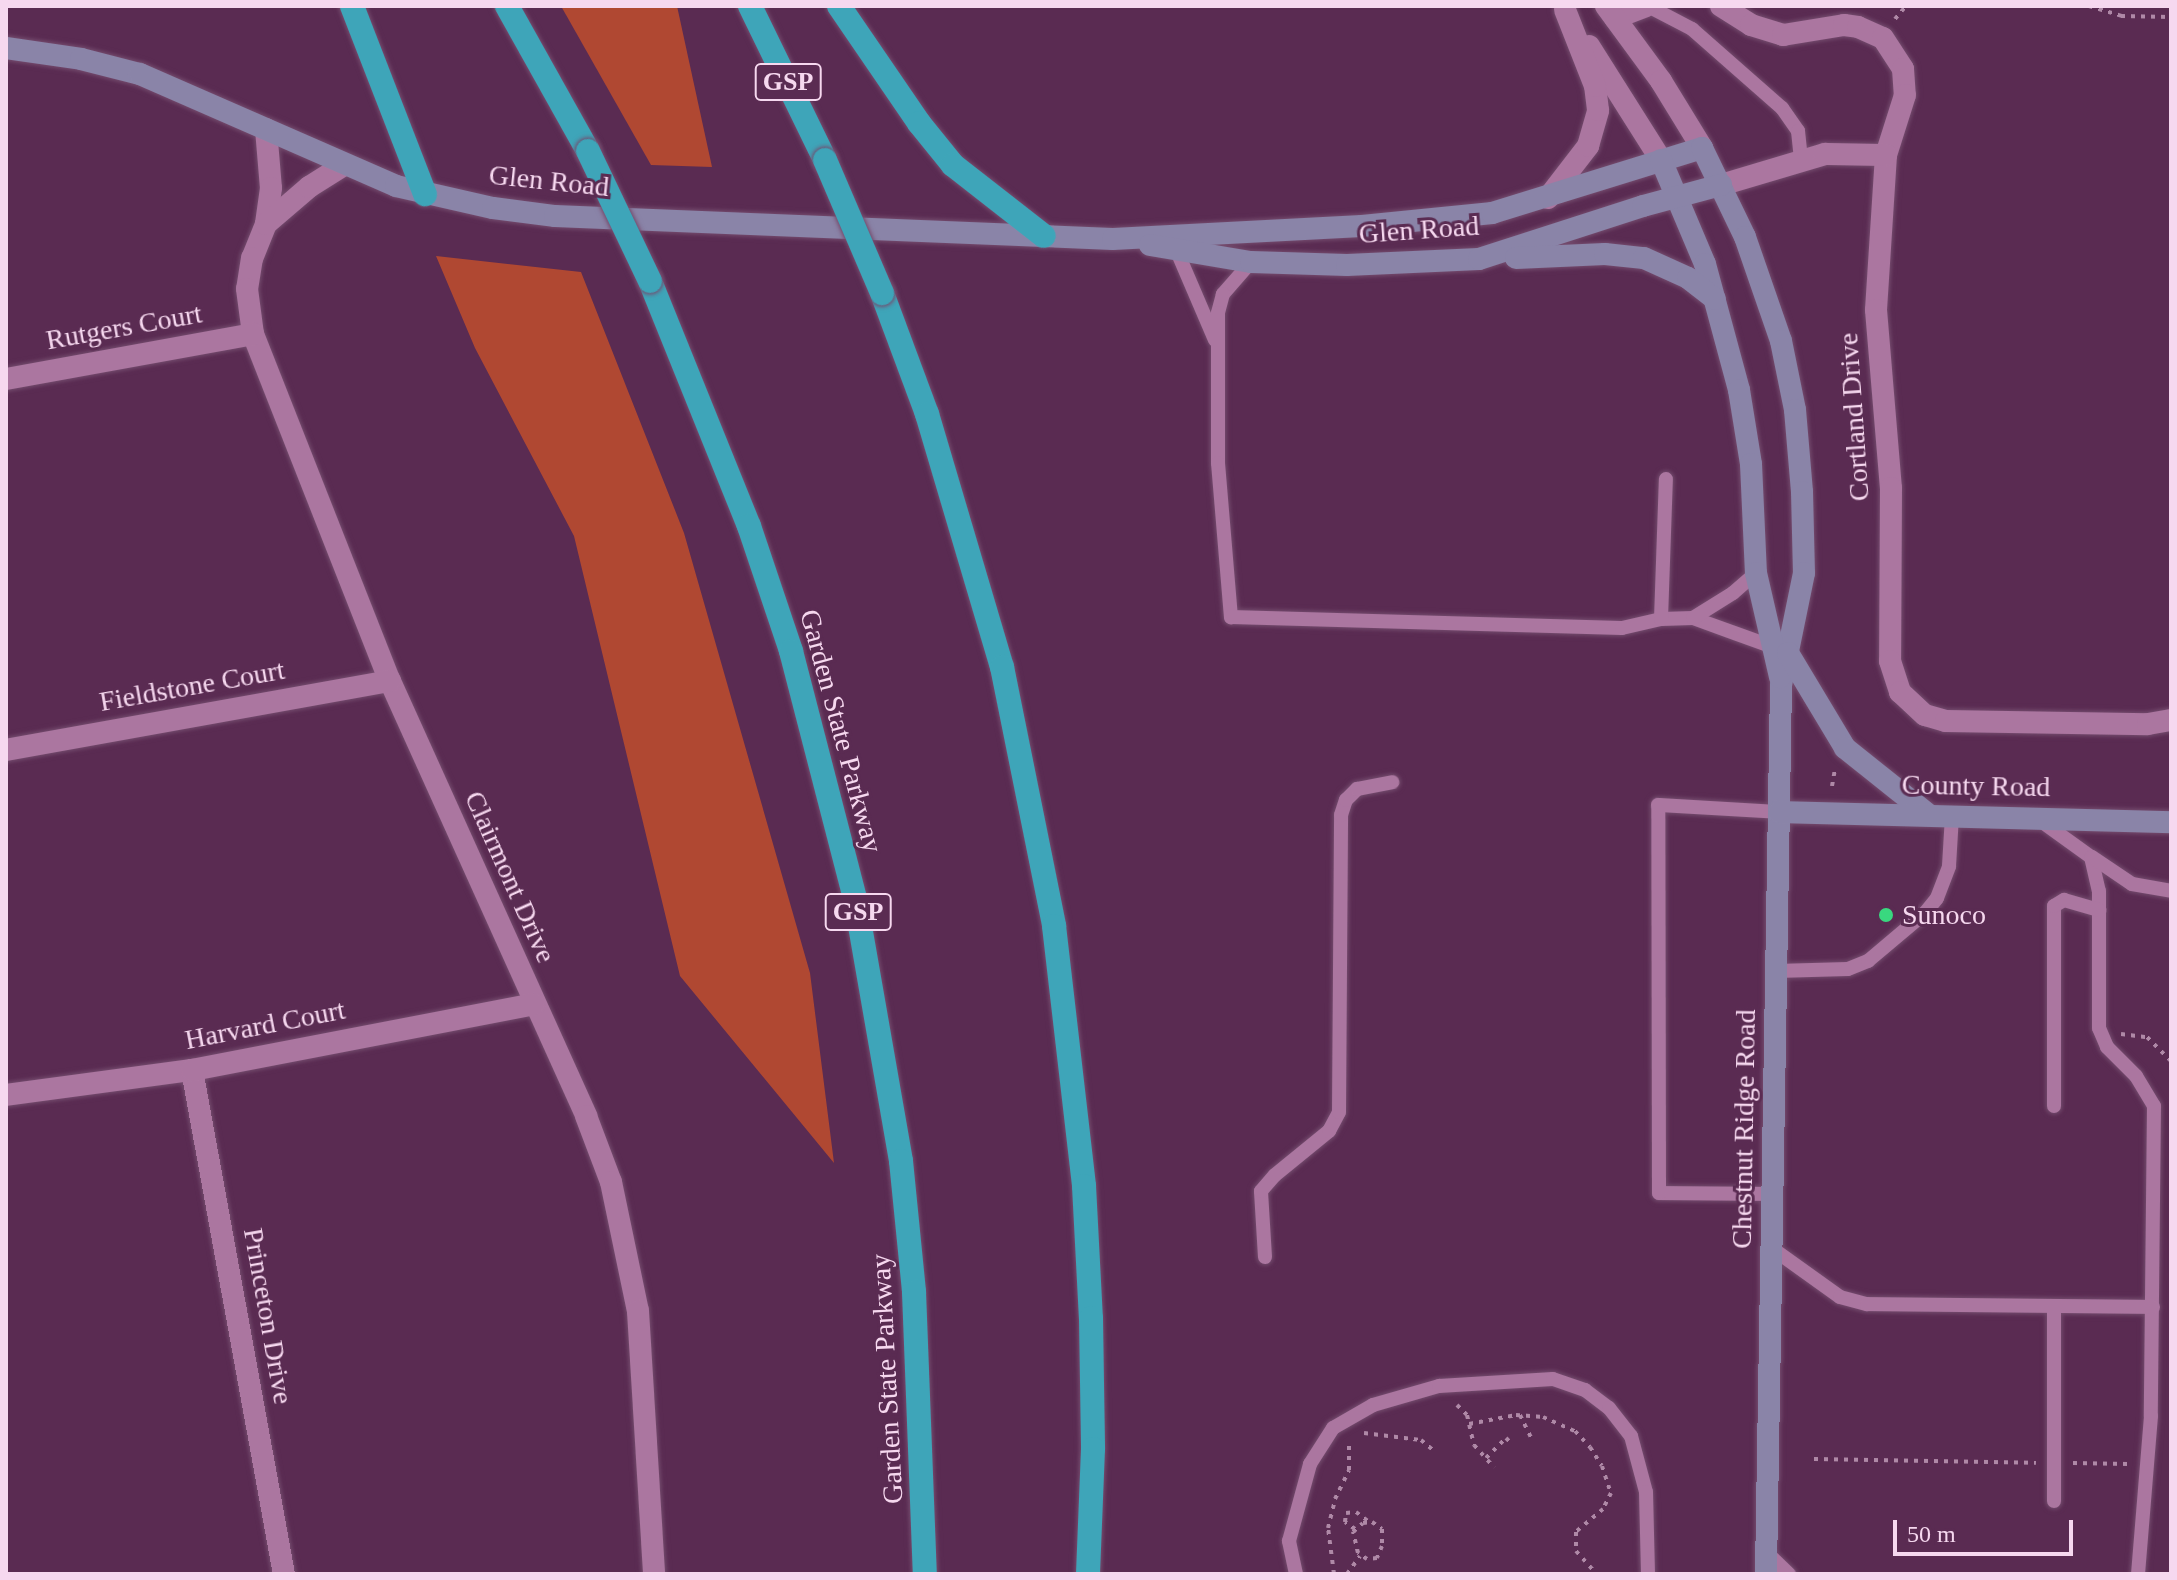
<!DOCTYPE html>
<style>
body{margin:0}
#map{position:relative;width:2177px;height:1580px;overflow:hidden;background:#5a2b52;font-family:"Times New Roman",serif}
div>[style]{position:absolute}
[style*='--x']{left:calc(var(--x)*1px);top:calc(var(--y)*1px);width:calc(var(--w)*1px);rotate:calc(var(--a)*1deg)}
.forest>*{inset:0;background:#b04832}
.path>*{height:4px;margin-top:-2px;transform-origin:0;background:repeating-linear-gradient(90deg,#af89a7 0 4px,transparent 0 10px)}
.roads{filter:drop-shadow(0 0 2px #744c6e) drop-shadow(0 0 2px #744c6e)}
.service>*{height:14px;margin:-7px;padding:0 7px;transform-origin:7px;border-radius:7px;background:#ab76a0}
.minor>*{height:22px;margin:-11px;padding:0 11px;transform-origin:11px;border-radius:11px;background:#ab76a0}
.tertiary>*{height:22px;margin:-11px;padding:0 11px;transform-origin:11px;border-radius:11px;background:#ab76a0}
.secondary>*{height:22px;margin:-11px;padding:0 11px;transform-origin:11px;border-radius:11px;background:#8a84a8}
.motorway>*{height:24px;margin:-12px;padding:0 12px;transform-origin:12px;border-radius:12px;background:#3ea5b9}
.bridges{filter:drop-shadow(0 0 2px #744c6e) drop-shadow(0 0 2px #744c6e)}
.motorway-bridge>*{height:24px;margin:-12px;padding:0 12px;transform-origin:12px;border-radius:12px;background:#3ea5b9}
.dots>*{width:22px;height:22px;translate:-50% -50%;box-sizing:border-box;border:4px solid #5a2b52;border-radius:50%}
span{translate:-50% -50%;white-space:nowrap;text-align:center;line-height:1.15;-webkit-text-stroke:6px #5a2b52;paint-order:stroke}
.shield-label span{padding:2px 6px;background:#5a2b52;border:2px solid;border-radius:6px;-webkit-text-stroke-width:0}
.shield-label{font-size:26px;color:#f6d8ef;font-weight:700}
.street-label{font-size:28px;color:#f6d8ef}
.poi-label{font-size:28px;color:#f6d8ef}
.left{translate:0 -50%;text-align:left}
.frame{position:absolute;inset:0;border:8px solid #f6d8ef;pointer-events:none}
.scale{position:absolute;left:1893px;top:1520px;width:180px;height:36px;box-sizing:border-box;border:4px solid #f6d8ef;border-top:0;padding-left:10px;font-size:24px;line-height:28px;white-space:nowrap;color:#f6d8ef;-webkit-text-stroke:6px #5a2b52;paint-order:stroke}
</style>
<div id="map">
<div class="forest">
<i style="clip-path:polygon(561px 6px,677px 6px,712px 167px,651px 165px)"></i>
<i style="clip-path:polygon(436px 256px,581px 272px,684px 533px,810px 973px,834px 1163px,680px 976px,574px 536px,475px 348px)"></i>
</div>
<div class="path">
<i style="--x:2089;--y:6;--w:34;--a:17"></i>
<i style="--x:2121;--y:16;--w:50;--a:1.1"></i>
<i style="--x:1895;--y:19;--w:17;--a:-50"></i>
<i style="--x:1832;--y:786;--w:17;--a:-80"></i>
<i style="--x:2121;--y:1034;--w:26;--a:7"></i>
<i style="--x:2147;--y:1037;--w:34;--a:45"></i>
<i style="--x:1457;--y:1405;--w:14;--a:45"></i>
<i style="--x:1467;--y:1415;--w:31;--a:77"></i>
<i style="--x:1474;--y:1445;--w:30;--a:48"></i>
<i style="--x:1520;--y:1415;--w:25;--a:64"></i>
<i style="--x:1469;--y:1424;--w:48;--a:-10.8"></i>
<i style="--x:1516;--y:1415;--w:27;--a:4"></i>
<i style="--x:1543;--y:1417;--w:35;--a:24"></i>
<i style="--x:1575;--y:1431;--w:22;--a:47"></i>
<i style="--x:1590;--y:1447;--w:22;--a:58"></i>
<i style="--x:1602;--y:1466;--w:28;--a:72"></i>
<i style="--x:1611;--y:1493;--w:18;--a:117"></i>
<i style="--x:1603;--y:1509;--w:35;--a:140"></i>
<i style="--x:1576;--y:1532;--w:19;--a:90"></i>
<i style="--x:1576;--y:1551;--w:31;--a:48"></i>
<i style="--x:1364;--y:1433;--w:57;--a:7"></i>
<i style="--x:1421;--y:1440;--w:16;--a:40"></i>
<i style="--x:1486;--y:1458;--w:28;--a:-45"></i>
<i style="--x:1506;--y:1438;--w:4;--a:45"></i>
<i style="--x:1814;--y:1459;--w:222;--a:1"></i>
<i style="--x:2171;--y:1459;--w:32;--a:90"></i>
<i style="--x:2073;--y:1463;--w:55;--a:1"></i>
<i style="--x:1372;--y:1522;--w:12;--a:35"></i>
<i style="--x:1382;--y:1529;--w:17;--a:90"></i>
<i style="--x:1382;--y:1546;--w:13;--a:113"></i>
<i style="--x:1377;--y:1558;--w:10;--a:174"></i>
<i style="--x:1367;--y:1559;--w:11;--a:-146"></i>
<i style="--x:1358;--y:1553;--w:22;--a:-103"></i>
<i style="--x:1353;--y:1532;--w:13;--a:-42"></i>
<i style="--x:1363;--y:1523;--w:9;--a:-6"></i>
<i style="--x:1355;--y:1529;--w:12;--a:-145"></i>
<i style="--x:1345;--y:1522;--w:9;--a:-84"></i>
<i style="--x:1346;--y:1513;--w:10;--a:-6"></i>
<i style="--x:1356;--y:1512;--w:15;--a:37"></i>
<i style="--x:1334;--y:1574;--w:46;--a:-97.4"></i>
<i style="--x:1328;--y:1528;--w:30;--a:-76"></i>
<i style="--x:1335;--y:1499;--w:32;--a:-64"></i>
<i style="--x:1349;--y:1470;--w:28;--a:-90"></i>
<i style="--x:1347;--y:1574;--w:22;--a:-54"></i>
</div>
<div class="roads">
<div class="service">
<i style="--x:1648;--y:6;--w:50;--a:27.6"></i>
<i style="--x:1692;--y:29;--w:120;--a:41.3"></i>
<i style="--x:1782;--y:108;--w:28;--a:55"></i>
<i style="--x:1798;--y:131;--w:29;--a:84"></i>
<i style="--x:1176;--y:249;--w:99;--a:66.8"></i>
<i style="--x:1251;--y:262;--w:43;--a:131.2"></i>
<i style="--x:1223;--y:294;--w:20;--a:105"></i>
<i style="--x:1218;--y:313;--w:150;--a:90"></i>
<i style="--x:1218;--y:463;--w:155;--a:85.2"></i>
<i style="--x:1231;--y:617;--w:391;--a:1.6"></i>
<i style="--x:1622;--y:628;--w:40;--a:-13"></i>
<i style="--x:1661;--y:619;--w:32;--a:-2"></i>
<i style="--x:1693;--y:618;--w:85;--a:19.9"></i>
<i style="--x:1693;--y:618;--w:47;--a:-32"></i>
<i style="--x:1733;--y:593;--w:30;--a:-41"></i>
<i style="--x:1661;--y:619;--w:140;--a:-88"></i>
<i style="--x:2041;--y:821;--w:62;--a:35.8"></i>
<i style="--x:2091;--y:857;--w:35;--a:77"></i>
<i style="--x:2099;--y:891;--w:137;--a:90"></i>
<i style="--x:2099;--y:1028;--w:21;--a:67"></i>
<i style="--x:2107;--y:1047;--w:41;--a:45"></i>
<i style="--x:2136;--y:1076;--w:35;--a:59"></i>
<i style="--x:2154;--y:1106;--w:310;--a:90.6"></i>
<i style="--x:2151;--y:1416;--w:159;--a:94.7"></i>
<i style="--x:2092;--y:857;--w:48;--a:34"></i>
<i style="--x:2132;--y:884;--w:40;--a:10"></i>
<i style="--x:1776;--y:971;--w:72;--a:-1.6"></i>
<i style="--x:1848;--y:969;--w:22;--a:-22"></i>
<i style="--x:1868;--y:961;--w:75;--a:-40.1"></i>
<i style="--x:1925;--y:913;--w:19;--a:-51"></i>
<i style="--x:1937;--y:898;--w:34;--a:-69"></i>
<i style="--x:1949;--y:866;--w:50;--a:-86.6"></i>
<i style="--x:2054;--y:1106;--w:200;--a:-90"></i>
<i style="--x:2054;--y:906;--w:12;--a:-31"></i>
<i style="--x:2064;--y:900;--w:37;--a:16"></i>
<i style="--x:1773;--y:1194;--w:114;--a:-179.5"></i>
<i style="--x:1659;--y:1193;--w:388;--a:-90.1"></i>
<i style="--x:1658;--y:805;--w:121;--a:3.3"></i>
<i style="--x:1773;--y:1249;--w:82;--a:35.6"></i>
<i style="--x:1840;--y:1297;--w:28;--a:15"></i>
<i style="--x:1867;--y:1304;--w:286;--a:0.6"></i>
<i style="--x:1265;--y:1257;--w:66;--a:-93.5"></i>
<i style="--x:1261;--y:1191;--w:21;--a:-49"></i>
<i style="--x:1275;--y:1175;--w:70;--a:-39.2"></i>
<i style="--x:1329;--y:1131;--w:21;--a:-62"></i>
<i style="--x:1339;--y:1112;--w:297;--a:-89.6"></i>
<i style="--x:1341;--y:815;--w:16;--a:-72"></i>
<i style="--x:1346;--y:800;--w:16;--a:-45"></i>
<i style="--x:1357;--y:789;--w:36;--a:-11"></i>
<i style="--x:2054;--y:1501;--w:195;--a:-90"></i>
<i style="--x:1766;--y:1552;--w:32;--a:44"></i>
<i style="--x:1296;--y:1574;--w:34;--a:-102"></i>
<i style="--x:1289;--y:1541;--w:80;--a:-74.7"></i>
<i style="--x:1310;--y:1464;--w:43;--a:-57.4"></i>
<i style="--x:1333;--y:1428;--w:46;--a:-29.9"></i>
<i style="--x:1373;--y:1405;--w:69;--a:-16.1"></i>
<i style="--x:1439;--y:1386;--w:114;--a:-3.5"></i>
<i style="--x:1553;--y:1379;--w:34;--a:19"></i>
<i style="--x:1585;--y:1390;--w:30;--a:37"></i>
<i style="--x:1609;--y:1408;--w:36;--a:52"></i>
<i style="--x:1631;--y:1436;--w:58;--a:75"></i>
<i style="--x:1646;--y:1492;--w:82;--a:88.6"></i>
</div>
<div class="minor">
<i style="--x:1721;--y:6;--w:36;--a:32"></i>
<i style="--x:1751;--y:25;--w:34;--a:17"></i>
<i style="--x:1783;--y:35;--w:62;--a:-9.3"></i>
<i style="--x:1844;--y:25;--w:14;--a:8"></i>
<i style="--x:1858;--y:27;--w:27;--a:24"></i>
<i style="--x:1883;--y:38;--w:37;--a:57"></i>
<i style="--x:1903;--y:69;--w:26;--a:86"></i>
<i style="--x:1905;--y:95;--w:63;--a:107.6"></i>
<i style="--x:1886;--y:155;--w:155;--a:93.7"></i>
<i style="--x:1876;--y:310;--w:179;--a:85.2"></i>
<i style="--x:1891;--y:488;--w:173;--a:90.3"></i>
<i style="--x:1890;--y:661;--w:33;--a:72"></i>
<i style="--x:1900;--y:692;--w:34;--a:43"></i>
<i style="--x:1925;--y:715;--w:22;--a:16"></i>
<i style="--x:1946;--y:721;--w:202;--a:0.9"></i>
<i style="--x:2148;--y:724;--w:23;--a:-10"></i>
<i style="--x:1615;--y:18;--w:33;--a:-21"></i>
<i style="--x:266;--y:129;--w:59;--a:85.2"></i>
<i style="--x:271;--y:188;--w:36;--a:98"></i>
<i style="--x:266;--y:224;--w:37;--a:112"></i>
<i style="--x:252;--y:258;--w:31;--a:99"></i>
<i style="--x:247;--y:289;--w:45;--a:82.4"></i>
<i style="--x:253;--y:334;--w:373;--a:68.5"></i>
<i style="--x:390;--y:681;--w:477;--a:65.7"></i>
<i style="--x:586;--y:1116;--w:71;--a:69.3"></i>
<i style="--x:611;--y:1182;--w:132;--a:78.2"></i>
<i style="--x:638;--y:1311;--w:263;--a:86.5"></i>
<i style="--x:1721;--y:185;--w:109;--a:-16.6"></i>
<i style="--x:1825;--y:154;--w:61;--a:0.9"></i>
<i style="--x:266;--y:224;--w:57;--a:-40.7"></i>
<i style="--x:309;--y:187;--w:41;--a:-32.2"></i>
<i style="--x:6;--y:379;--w:251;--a:-10.3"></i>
<i style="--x:6;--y:750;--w:390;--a:-10.2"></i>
<i style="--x:192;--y:1070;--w:512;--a:79.66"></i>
<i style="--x:6;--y:1095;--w:188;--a:-7.7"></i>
<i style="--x:192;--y:1070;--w:348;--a:-10.9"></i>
</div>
<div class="tertiary">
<i style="--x:1606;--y:6;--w:93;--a:53.7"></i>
<i style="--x:1661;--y:81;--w:79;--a:58.5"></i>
<i style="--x:1589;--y:46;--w:135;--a:57.7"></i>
<i style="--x:1548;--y:198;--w:66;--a:-52.4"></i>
<i style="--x:1588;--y:146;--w:37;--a:-74"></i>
<i style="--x:1598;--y:110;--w:24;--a:-97"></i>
<i style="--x:1595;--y:86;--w:82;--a:-111.5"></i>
</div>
<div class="secondary">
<i style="--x:6;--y:48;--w:76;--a:8.3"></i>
<i style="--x:81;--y:59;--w:61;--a:14.3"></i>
<i style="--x:140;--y:74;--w:279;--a:23.6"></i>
<i style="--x:396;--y:186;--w:99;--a:12.8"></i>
<i style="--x:493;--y:208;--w:63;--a:7.4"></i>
<i style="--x:555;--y:216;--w:558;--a:2.36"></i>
<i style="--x:1113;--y:239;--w:249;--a:-3"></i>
<i style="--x:1362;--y:226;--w:131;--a:-5.7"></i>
<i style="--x:1492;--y:213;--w:220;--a:-17.2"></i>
<i style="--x:1702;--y:148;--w:99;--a:64.2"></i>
<i style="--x:1745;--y:237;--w:110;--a:70.9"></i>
<i style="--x:1781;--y:341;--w:70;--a:78.5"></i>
<i style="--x:1795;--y:410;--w:82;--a:85.1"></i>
<i style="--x:1802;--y:492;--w:81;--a:88.6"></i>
<i style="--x:1804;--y:573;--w:114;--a:101.6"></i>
<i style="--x:1781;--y:685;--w:889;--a:90.97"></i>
<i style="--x:1661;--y:160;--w:113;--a:67.1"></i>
<i style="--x:1705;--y:264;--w:131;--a:74.9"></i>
<i style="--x:1739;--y:390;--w:75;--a:80.8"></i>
<i style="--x:1751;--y:464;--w:109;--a:87.4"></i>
<i style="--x:1756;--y:573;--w:107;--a:77"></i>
<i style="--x:1150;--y:245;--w:102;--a:9.6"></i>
<i style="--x:1251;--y:262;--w:96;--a:1.8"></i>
<i style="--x:1347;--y:265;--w:132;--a:-2.6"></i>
<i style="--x:1479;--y:259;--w:172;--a:-17.9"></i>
<i style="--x:1643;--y:206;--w:81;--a:-15.1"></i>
<i style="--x:1516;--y:258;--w:89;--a:-2.6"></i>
<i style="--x:1605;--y:254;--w:39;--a:6"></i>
<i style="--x:1644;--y:258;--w:48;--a:24.4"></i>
<i style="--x:1688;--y:278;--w:34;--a:38"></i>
<i style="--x:1788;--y:653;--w:111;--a:59"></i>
<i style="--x:1845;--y:748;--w:107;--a:38.6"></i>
<i style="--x:1779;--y:812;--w:392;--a:1.5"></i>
</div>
<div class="motorway">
<i style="--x:352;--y:6;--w:202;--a:68.8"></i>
<i style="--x:507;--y:6;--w:166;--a:60.8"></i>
<i style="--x:750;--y:6;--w:171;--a:64"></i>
<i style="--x:839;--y:6;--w:142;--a:55.6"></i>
<i style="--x:919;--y:123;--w:54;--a:51"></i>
<i style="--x:953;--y:165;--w:115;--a:38"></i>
<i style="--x:650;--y:281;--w:264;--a:68"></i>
<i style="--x:749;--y:526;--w:132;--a:71.4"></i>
<i style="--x:791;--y:651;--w:260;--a:75.5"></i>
<i style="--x:856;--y:903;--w:262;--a:80.1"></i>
<i style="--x:901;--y:1161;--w:132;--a:84.3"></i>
<i style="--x:914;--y:1292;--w:282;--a:87.8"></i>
<i style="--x:882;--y:293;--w:129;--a:69.6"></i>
<i style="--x:927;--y:414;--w:264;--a:73.5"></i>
<i style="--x:1002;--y:667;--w:264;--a:78.6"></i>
<i style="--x:1054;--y:926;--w:262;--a:83.4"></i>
<i style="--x:1084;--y:1186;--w:132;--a:87"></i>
<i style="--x:1091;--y:1318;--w:131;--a:89.1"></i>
<i style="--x:1093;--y:1449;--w:125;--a:92.3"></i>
</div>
</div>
<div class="bridges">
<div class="motorway-bridge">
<i style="--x:588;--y:151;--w:144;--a:64.5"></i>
<i style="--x:825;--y:160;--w:145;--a:66.8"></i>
</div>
</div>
<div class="dots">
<i style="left:1886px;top:915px;background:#39d87f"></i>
</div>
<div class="shield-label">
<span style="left:788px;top:82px">GSP</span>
<span style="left:858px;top:912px">GSP</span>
</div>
<div class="street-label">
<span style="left:549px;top:181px;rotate:6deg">Glen Road</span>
<span style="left:1419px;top:230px;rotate:-4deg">Glen Road</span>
<span style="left:124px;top:327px;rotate:-10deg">Rutgers Court</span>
<span style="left:1854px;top:417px;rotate:-94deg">Cortland Drive</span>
<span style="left:192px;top:686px;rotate:-10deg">Fieldstone Court</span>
<span style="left:841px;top:731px;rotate:75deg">Garden State Parkway</span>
<span style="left:1976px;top:786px;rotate:1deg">County Road</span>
<span style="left:510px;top:877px;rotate:66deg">Clairmont Drive</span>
<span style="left:265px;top:1025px;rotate:-11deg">Harvard Court</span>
<span style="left:1744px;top:1129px;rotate:-89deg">Chestnut Ridge Road</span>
<span style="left:268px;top:1316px;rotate:80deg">Princeton Drive</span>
<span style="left:887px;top:1379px;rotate:-93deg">Garden State Parkway</span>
</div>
<div class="poi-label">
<span class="left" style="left:1902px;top:915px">Sunoco</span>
</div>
<div class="frame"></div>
<div class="scale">50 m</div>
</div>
